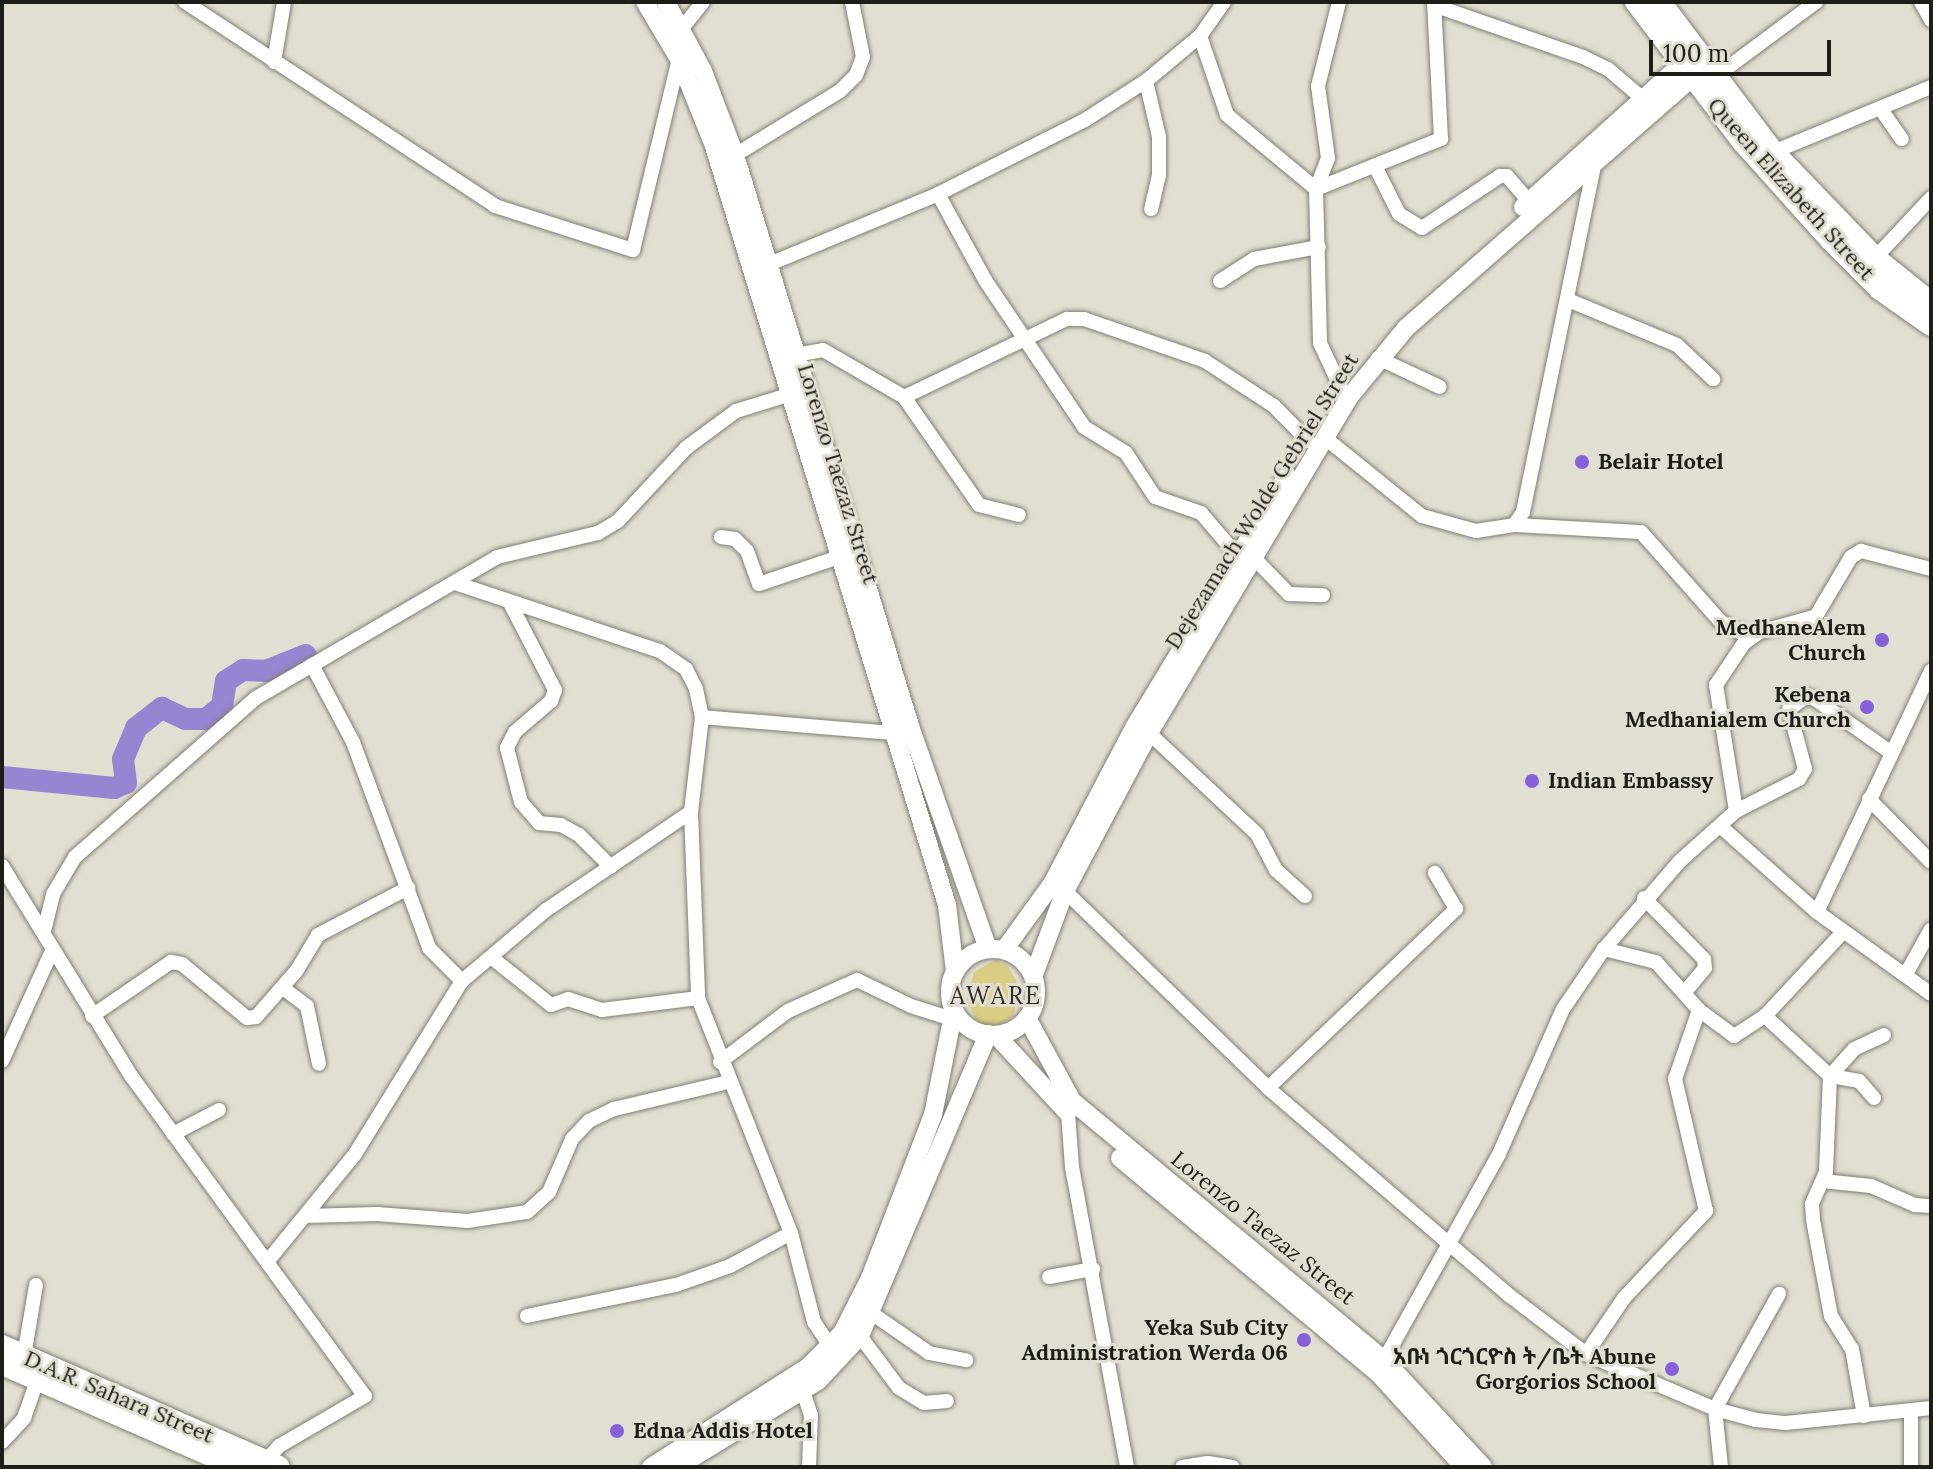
<!DOCTYPE html>
<meta charset="utf-8">
<style>
body{margin:0}
#map{position:relative;width:1933px;height:1469px;overflow:hidden;background:#e1dfd2;font-family:Lora,"Noto Sans Ethiopic",serif}
div>[style]{position:absolute}
[style*='--x']{left:calc(var(--x)*1px);top:calc(var(--y)*1px);width:calc(var(--w)*1px);rotate:calc(var(--a)*1deg)}
.green>*{inset:0;background:#d9cd84}
.river>*{height:22px;margin:-11px;padding:0 11px;transform-origin:11px;border-radius:11px;background:#9685d1}
.roads{filter:drop-shadow(0 0 2px #807e72) drop-shadow(0 0 2px #807e72)}
.minor>*{height:14px;margin:-7px;padding:0 7px;transform-origin:7px;border-radius:7px;background:#fff}
.secondary>*{height:18px;margin:-9px;padding:0 9px;transform-origin:9px;border-radius:9px;background:#fff}
.secondary>.ring{margin:-9px;padding:0;box-sizing:content-box;background:none;border:18px solid #fff;border-radius:50%}
.primary>*{height:22px;margin:-11px;padding:0 11px;transform-origin:11px;border-radius:11px;background:#fff}
.dots>*{width:22px;height:22px;translate:-50% -50%;box-sizing:border-box;border:4px solid #e1dfd2;border-radius:50%}
span{translate:-50% -50%;white-space:nowrap;text-align:center;line-height:1.15;-webkit-text-stroke:6px #e1dfd2;paint-order:stroke}
.street-label{font-size:22px;color:#1e1e19}
.poi-label{font-size:22px;color:#1e1e19;font-weight:700}
.left{translate:0 -50%;text-align:left}
.right{translate:-100% -50%;text-align:right}
.neighbourhood-label{font-size:24px;color:#302e24;letter-spacing:2px}
.frame{position:absolute;inset:0;border:4px solid #1e1e19;pointer-events:none}
.scale{position:absolute;left:1649px;top:40px;width:182px;height:36px;box-sizing:border-box;border:4px solid #1e1e19;border-top:0;padding-left:10px;font-size:24px;line-height:28px;white-space:nowrap;color:#1e1e19;-webkit-text-stroke:6px #e1dfd2;paint-order:stroke}
</style>
<div id="map">
<div class="green">
<i style="clip-path:polygon(995px 960px,1007px 965px,1016px 980px,1017px 1002px,1013px 1016px,993px 1031px,982px 1029px,966px 1001px,974px 972px)"></i>
</div>
<div class="river">
<i style="--x:2;--y:777;--w:113;--a:5.6"></i>
<i style="--x:114;--y:788;--w:13;--a:-23"></i>
<i style="--x:126;--y:783;--w:24;--a:-97"></i>
<i style="--x:123;--y:759;--w:34;--a:-67"></i>
<i style="--x:136;--y:728;--w:33;--a:-38"></i>
<i style="--x:162;--y:708;--w:26;--a:25"></i>
<i style="--x:186;--y:719;--w:20;--a:0"></i>
<i style="--x:206;--y:719;--w:21;--a:-39"></i>
<i style="--x:222;--y:706;--w:25;--a:-81"></i>
<i style="--x:226;--y:681;--w:20;--a:-33"></i>
<i style="--x:243;--y:670;--w:23;--a:2"></i>
<i style="--x:266;--y:671;--w:43;--a:-21.8"></i>
</div>
<div class="roads">
<div class="minor">
<i style="--x:185;--y:2;--w:371;--a:33.3"></i>
<i style="--x:495;--y:206;--w:145;--a:17.7"></i>
<i style="--x:633;--y:250;--w:196;--a:-76.5"></i>
<i style="--x:1339;--y:2;--w:87;--a:104"></i>
<i style="--x:1318;--y:86;--w:73;--a:82.1"></i>
<i style="--x:1328;--y:158;--w:33;--a:111"></i>
<i style="--x:1316;--y:189;--w:154;--a:88.5"></i>
<i style="--x:1320;--y:343;--w:50;--a:65"></i>
<i style="--x:1921;--y:2;--w:21;--a:61"></i>
<i style="--x:1436;--y:6;--w:156;--a:19.1"></i>
<i style="--x:1583;--y:57;--w:28;--a:26"></i>
<i style="--x:1608;--y:69;--w:46;--a:40.6"></i>
<i style="--x:682;--y:28;--w:33;--a:-51"></i>
<i style="--x:1200;--y:36;--w:83;--a:71.1"></i>
<i style="--x:1227;--y:115;--w:116;--a:39.7"></i>
<i style="--x:1316;--y:189;--w:135;--a:-21.8"></i>
<i style="--x:1441;--y:139;--w:137;--a:-92.9"></i>
<i style="--x:274;--y:62;--w:61;--a:-80.5"></i>
<i style="--x:1715;--y:77;--w:126;--a:-36.6"></i>
<i style="--x:1146;--y:81;--w:57;--a:76.9"></i>
<i style="--x:1159;--y:137;--w:38;--a:90"></i>
<i style="--x:1159;--y:175;--w:35;--a:103"></i>
<i style="--x:1880;--y:108;--w:38;--a:55"></i>
<i style="--x:1773;--y:152;--w:171;--a:-22.4"></i>
<i style="--x:735;--y:155;--w:123;--a:-31.4"></i>
<i style="--x:840;--y:91;--w:23;--a:-45"></i>
<i style="--x:856;--y:75;--w:19;--a:-69"></i>
<i style="--x:863;--y:57;--w:56;--a:-101.3"></i>
<i style="--x:1376;--y:168;--w:51;--a:63.4"></i>
<i style="--x:1399;--y:214;--w:27;--a:31"></i>
<i style="--x:1422;--y:228;--w:94;--a:-33.7"></i>
<i style="--x:1500;--y:176;--w:7;--a:0"></i>
<i style="--x:1507;--y:176;--w:33;--a:49"></i>
<i style="--x:938;--y:194;--w:98;--a:61.3"></i>
<i style="--x:985;--y:280;--w:177;--a:56"></i>
<i style="--x:1084;--y:427;--w:49;--a:31.8"></i>
<i style="--x:1126;--y:453;--w:53;--a:56.6"></i>
<i style="--x:1155;--y:497;--w:49;--a:19.2"></i>
<i style="--x:1201;--y:513;--w:55;--a:49.4"></i>
<i style="--x:1875;--y:258;--w:82;--a:-47"></i>
<i style="--x:767;--y:265;--w:185;--a:-22.5"></i>
<i style="--x:938;--y:194;--w:165;--a:-26.7"></i>
<i style="--x:1085;--y:120;--w:72;--a:-32.6"></i>
<i style="--x:1146;--y:81;--w:70;--a:-39.8"></i>
<i style="--x:1200;--y:36;--w:42;--a:-54.8"></i>
<i style="--x:1220;--y:281;--w:40;--a:-32.9"></i>
<i style="--x:1254;--y:259;--w:66;--a:-10.5"></i>
<i style="--x:1568;--y:300;--w:118;--a:22.4"></i>
<i style="--x:1677;--y:345;--w:50;--a:43.4"></i>
<i style="--x:795;--y:355;--w:28;--a:-10"></i>
<i style="--x:823;--y:350;--w:94;--a:30.1"></i>
<i style="--x:904;--y:397;--w:181;--a:-25.6"></i>
<i style="--x:1067;--y:319;--w:17;--a:0"></i>
<i style="--x:1084;--y:319;--w:128;--a:19.1"></i>
<i style="--x:1205;--y:361;--w:82;--a:33.1"></i>
<i style="--x:1274;--y:406;--w:49;--a:45.8"></i>
<i style="--x:1378;--y:358;--w:68;--a:25.1"></i>
<i style="--x:904;--y:397;--w:131;--a:55.2"></i>
<i style="--x:979;--y:505;--w:41;--a:14"></i>
<i style="--x:1324;--y:437;--w:126;--a:38.9"></i>
<i style="--x:1422;--y:516;--w:56;--a:15.5"></i>
<i style="--x:1476;--y:531;--w:38;--a:-9"></i>
<i style="--x:1514;--y:525;--w:16;--a:-55"></i>
<i style="--x:1523;--y:512;--w:357;--a:-78.4"></i>
<i style="--x:1514;--y:525;--w:127;--a:3.2"></i>
<i style="--x:1641;--y:532;--w:120;--a:48.4"></i>
<i style="--x:1721;--y:622;--w:34;--a:28"></i>
<i style="--x:721;--y:537;--w:14;--a:8"></i>
<i style="--x:735;--y:539;--w:17;--a:45"></i>
<i style="--x:747;--y:551;--w:35;--a:70"></i>
<i style="--x:759;--y:584;--w:84;--a:-18.6"></i>
<i style="--x:1253;--y:557;--w:52;--a:45.8"></i>
<i style="--x:1289;--y:594;--w:34;--a:2"></i>
<i style="--x:455;--y:583;--w:216;--a:18.4"></i>
<i style="--x:660;--y:651;--w:32;--a:35"></i>
<i style="--x:686;--y:669;--w:22;--a:63"></i>
<i style="--x:696;--y:689;--w:29;--a:78"></i>
<i style="--x:702;--y:717;--w:96;--a:96.6"></i>
<i style="--x:691;--y:812;--w:186;--a:87.8"></i>
<i style="--x:698;--y:998;--w:253;--a:68.4"></i>
<i style="--x:791;--y:1233;--w:92;--a:75.5"></i>
<i style="--x:814;--y:1322;--w:30;--a:56"></i>
<i style="--x:511;--y:605;--w:96;--a:62.6"></i>
<i style="--x:555;--y:690;--w:12;--a:110"></i>
<i style="--x:551;--y:701;--w:48;--a:139.3"></i>
<i style="--x:515;--y:732;--w:18;--a:117"></i>
<i style="--x:507;--y:748;--w:56;--a:75.5"></i>
<i style="--x:521;--y:802;--w:28;--a:49"></i>
<i style="--x:539;--y:823;--w:22;--a:5"></i>
<i style="--x:561;--y:825;--w:21;--a:29"></i>
<i style="--x:579;--y:835;--w:45;--a:45"></i>
<i style="--x:312;--y:665;--w:87;--a:62"></i>
<i style="--x:353;--y:742;--w:220;--a:69.7"></i>
<i style="--x:429;--y:948;--w:47;--a:45"></i>
<i style="--x:702;--y:717;--w:193;--a:4.8"></i>
<i style="--x:1149;--y:733;--w:148;--a:43.1"></i>
<i style="--x:1257;--y:834;--w:41;--a:62.2"></i>
<i style="--x:1276;--y:870;--w:39;--a:42"></i>
<i style="--x:1869;--y:799;--w:88;--a:45.5"></i>
<i style="--x:1736;--y:811;--w:128;--a:-99"></i>
<i style="--x:1716;--y:685;--w:50;--a:-56.3"></i>
<i style="--x:1744;--y:643;--w:19;--a:-35"></i>
<i style="--x:1760;--y:632;--w:58;--a:-15.9"></i>
<i style="--x:1816;--y:616;--w:69;--a:-59.3"></i>
<i style="--x:1851;--y:557;--w:12;--a:-31"></i>
<i style="--x:1861;--y:551;--w:72;--a:14.4"></i>
<i style="--x:1720;--y:826;--w:130;--a:41.6"></i>
<i style="--x:1817;--y:912;--w:140;--a:35.7"></i>
<i style="--x:2;--y:866;--w:248;--a:58.4"></i>
<i style="--x:132;--y:1077;--w:395;--a:53.9"></i>
<i style="--x:365;--y:1396;--w:99;--a:149.8"></i>
<i style="--x:279;--y:1446;--w:20;--a:131"></i>
<i style="--x:1065;--y:891;--w:283;--a:44.1"></i>
<i style="--x:1268;--y:1088;--w:319;--a:40.7"></i>
<i style="--x:1510;--y:1296;--w:96;--a:37.3"></i>
<i style="--x:1586;--y:1354;--w:140;--a:23.1"></i>
<i style="--x:1715;--y:1409;--w:42;--a:15"></i>
<i style="--x:1756;--y:1420;--w:30;--a:6"></i>
<i style="--x:1786;--y:1423;--w:146;--a:-5.9"></i>
<i style="--x:1644;--y:898;--w:86;--a:45.5"></i>
<i style="--x:1704;--y:959;--w:9;--a:84"></i>
<i style="--x:1705;--y:968;--w:30;--a:130"></i>
<i style="--x:1817;--y:912;--w:267;--a:-64.7"></i>
<i style="--x:44;--y:931;--w:38;--a:-76"></i>
<i style="--x:53;--y:894;--w:43;--a:-59.3"></i>
<i style="--x:75;--y:857;--w:241;--a:-41.3"></i>
<i style="--x:256;--y:698;--w:279;--a:-30.3"></i>
<i style="--x:497;--y:557;--w:104;--a:-13.4"></i>
<i style="--x:598;--y:533;--w:23;--a:-31"></i>
<i style="--x:618;--y:521;--w:100;--a:-47"></i>
<i style="--x:686;--y:448;--w:62;--a:-36.5"></i>
<i style="--x:736;--y:411;--w:54;--a:-17.1"></i>
<i style="--x:491;--y:957;--w:77;--a:38.7"></i>
<i style="--x:551;--y:1005;--w:18;--a:-19"></i>
<i style="--x:568;--y:999;--w:36;--a:18"></i>
<i style="--x:602;--y:1010;--w:97;--a:-7.1"></i>
<i style="--x:1906;--y:974;--w:51;--a:-60.9"></i>
<i style="--x:283;--y:988;--w:30;--a:37"></i>
<i style="--x:307;--y:1006;--w:59;--a:78.3"></i>
<i style="--x:1699;--y:1010;--w:44;--a:36.6"></i>
<i style="--x:1734;--y:1036;--w:37;--a:-33"></i>
<i style="--x:1765;--y:1016;--w:115;--a:-47.1"></i>
<i style="--x:92;--y:1016;--w:96;--a:-34.4"></i>
<i style="--x:171;--y:962;--w:11;--a:10"></i>
<i style="--x:182;--y:964;--w:85;--a:39.7"></i>
<i style="--x:247;--y:1018;--w:9;--a:-6"></i>
<i style="--x:256;--y:1017;--w:62;--a:-48.9"></i>
<i style="--x:297;--y:970;--w:41;--a:-59"></i>
<i style="--x:318;--y:935;--w:102;--a:-27.6"></i>
<i style="--x:1765;--y:1016;--w:88;--a:42.7"></i>
<i style="--x:1830;--y:1076;--w:96;--a:92.4"></i>
<i style="--x:1826;--y:1172;--w:35;--a:114"></i>
<i style="--x:1812;--y:1204;--w:16;--a:86"></i>
<i style="--x:1813;--y:1220;--w:98;--a:79.4"></i>
<i style="--x:1831;--y:1316;--w:39;--a:58"></i>
<i style="--x:1852;--y:1349;--w:68;--a:79.8"></i>
<i style="--x:2;--y:1061;--w:121;--a:-65.6"></i>
<i style="--x:720;--y:1062;--w:85;--a:-36.9"></i>
<i style="--x:788;--y:1011;--w:76;--a:-24.2"></i>
<i style="--x:857;--y:980;--w:60;--a:25.7"></i>
<i style="--x:911;--y:1006;--w:43;--a:17.6"></i>
<i style="--x:1268;--y:1088;--w:260;--a:-43.6"></i>
<i style="--x:1456;--y:909;--w:42;--a:-120.3"></i>
<i style="--x:1874;--y:1098;--w:23;--a:-131"></i>
<i style="--x:1859;--y:1081;--w:29;--a:-170"></i>
<i style="--x:1830;--y:1076;--w:36;--a:-48"></i>
<i style="--x:1854;--y:1049;--w:33;--a:-25"></i>
<i style="--x:1068;--y:1113;--w:54;--a:85.8"></i>
<i style="--x:1072;--y:1167;--w:305;--a:79.6"></i>
<i style="--x:173;--y:1134;--w:52;--a:-27.6"></i>
<i style="--x:1823;--y:1181;--w:48;--a:5.9"></i>
<i style="--x:1871;--y:1186;--w:48;--a:23.4"></i>
<i style="--x:1915;--y:1205;--w:16;--a:4"></i>
<i style="--x:306;--y:1216;--w:71;--a:-1.6"></i>
<i style="--x:377;--y:1214;--w:91;--a:4.4"></i>
<i style="--x:468;--y:1221;--w:60;--a:-8.7"></i>
<i style="--x:527;--y:1212;--w:30;--a:-42"></i>
<i style="--x:549;--y:1192;--w:58;--a:-66.5"></i>
<i style="--x:572;--y:1139;--w:25;--a:-47"></i>
<i style="--x:589;--y:1121;--w:28;--a:-26"></i>
<i style="--x:614;--y:1109;--w:117;--a:-13.3"></i>
<i style="--x:267;--y:1262;--w:139;--a:-50.8"></i>
<i style="--x:355;--y:1154;--w:203;--a:-58.3"></i>
<i style="--x:462;--y:981;--w:110;--a:-40.2"></i>
<i style="--x:546;--y:910;--w:175;--a:-34.1"></i>
<i style="--x:1049;--y:1277;--w:45;--a:-10.3"></i>
<i style="--x:870;--y:1312;--w:72;--a:34.8"></i>
<i style="--x:929;--y:1353;--w:38;--a:11"></i>
<i style="--x:527;--y:1316;--w:152;--a:-11.8"></i>
<i style="--x:676;--y:1285;--w:57;--a:-19.4"></i>
<i style="--x:730;--y:1266;--w:69;--a:-28.4"></i>
<i style="--x:860;--y:1336;--w:65;--a:53.1"></i>
<i style="--x:899;--y:1388;--w:29;--a:31"></i>
<i style="--x:924;--y:1403;--w:23;--a:-5"></i>
<i style="--x:1586;--y:1354;--w:68;--a:-55.8"></i>
<i style="--x:1624;--y:1298;--w:120;--a:-46.7"></i>
<i style="--x:1706;--y:1211;--w:136;--a:-103.2"></i>
<i style="--x:1675;--y:1079;--w:73;--a:-70.8"></i>
<i style="--x:1699;--y:1010;--w:64;--a:-131.9"></i>
<i style="--x:1656;--y:962;--w:54;--a:-166"></i>
<i style="--x:24;--y:1356;--w:72;--a:-80.4"></i>
<i style="--x:1384;--y:1360;--w:236;--a:-60.8"></i>
<i style="--x:1499;--y:1154;--w:158;--a:-66.2"></i>
<i style="--x:1563;--y:1009;--w:73;--a:-55.7"></i>
<i style="--x:1604;--y:949;--w:116;--a:-49.2"></i>
<i style="--x:1680;--y:861;--w:75;--a:-41.8"></i>
<i style="--x:1736;--y:811;--w:71;--a:-26.9"></i>
<i style="--x:1799;--y:779;--w:12;--a:-59"></i>
<i style="--x:1805;--y:769;--w:62;--a:-104.9"></i>
<i style="--x:1789;--y:709;--w:22;--a:-36"></i>
<i style="--x:1807;--y:696;--w:9;--a:21"></i>
<i style="--x:1815;--y:699;--w:92;--a:35.2"></i>
<i style="--x:803;--y:1391;--w:25;--a:72"></i>
<i style="--x:811;--y:1415;--w:52;--a:92.2"></i>
<i style="--x:2;--y:1442;--w:33;--a:-47"></i>
<i style="--x:24;--y:1418;--w:42;--a:-70.7"></i>
<i style="--x:1182;--y:1467;--w:26;--a:-9"></i>
<i style="--x:1208;--y:1463;--w:25;--a:9"></i>
<i style="--x:1721;--y:1467;--w:58;--a:-95.9"></i>
<i style="--x:1715;--y:1409;--w:132;--a:-60.9"></i>
<i style="--x:1911;--y:1467;--w:56;--a:-90"></i>
</div>
<div class="secondary">
<i style="--x:645;--y:2;--w:66;--a:59.2"></i>
<i style="--x:679;--y:59;--w:91;--a:68"></i>
<i style="--x:713;--y:143;--w:797;--a:72.93"></i>
<i style="--x:947;--y:905;--w:66;--a:83.1"></i>
<i style="--x:666;--y:2;--w:78;--a:61.8"></i>
<i style="--x:703;--y:71;--w:90;--a:69.1"></i>
<i style="--x:735;--y:155;--w:600;--a:72.95"></i>
<i style="--x:911;--y:729;--w:233;--a:70.7"></i>
<i style="--x:1523;--y:207;--w:227;--a:-42"></i>
<i class="ring" style="left:950px;top:949px;width:68px;height:68px"></i>
<i style="--x:1004;--y:950;--w:82;--a:-54"></i>
<i style="--x:1052;--y:884;--w:178;--a:-62.3"></i>
<i style="--x:1135;--y:726;--w:293;--a:-58.7"></i>
<i style="--x:1033;--y:977;--w:92;--a:-69.6"></i>
<i style="--x:1065;--y:891;--w:179;--a:-62"></i>
<i style="--x:1149;--y:733;--w:392;--a:-59.2"></i>
<i style="--x:1350;--y:396;--w:88;--a:-50.5"></i>
<i style="--x:1406;--y:328;--w:393;--a:-41.2"></i>
<i style="--x:1027;--y:1018;--w:94;--a:61.5"></i>
<i style="--x:1072;--y:1101;--w:405;--a:39.7"></i>
<i style="--x:1384;--y:1360;--w:146;--a:47.2"></i>
<i style="--x:996;--y:1035;--w:105;--a:47.3"></i>
<i style="--x:1120;--y:1158;--w:337;--a:39.8"></i>
<i style="--x:1379;--y:1374;--w:126;--a:47.6"></i>
<i style="--x:651;--y:1467;--w:186;--a:-32.5"></i>
<i style="--x:808;--y:1367;--w:48;--a:-45"></i>
<i style="--x:842;--y:1333;--w:62;--a:-63"></i>
<i style="--x:870;--y:1278;--w:175;--a:-68.9"></i>
<i style="--x:933;--y:1115;--w:107;--a:-78.7"></i>
<i style="--x:677;--y:1467;--w:165;--a:-31.4"></i>
<i style="--x:818;--y:1381;--w:62;--a:-47"></i>
<i style="--x:860;--y:1336;--w:328;--a:-67"></i>
</div>
<div class="primary">
<i style="--x:1636;--y:2;--w:176;--a:52.6"></i>
<i style="--x:1743;--y:142;--w:132;--a:48.1"></i>
<i style="--x:1831;--y:240;--w:69;--a:45"></i>
<i style="--x:1880;--y:289;--w:62;--a:35.2"></i>
<i style="--x:1660;--y:2;--w:188;--a:53"></i>
<i style="--x:1773;--y:152;--w:147;--a:46.1"></i>
<i style="--x:1875;--y:258;--w:72;--a:38.8"></i>
<i style="--x:2;--y:1346;--w:302;--a:23.6"></i>
<i style="--x:2;--y:1364;--w:257;--a:23.6"></i>
</div>
</div>
<div class="dots">
<i style="left:1582px;top:462px;background:#8461db"></i>
<i style="left:1882px;top:640px;background:#8461db"></i>
<i style="left:1867px;top:707px;background:#8461db"></i>
<i style="left:1532px;top:781px;background:#8461db"></i>
<i style="left:1304px;top:1340px;background:#8461db"></i>
<i style="left:1672px;top:1369px;background:#8461db"></i>
<i style="left:617px;top:1431px;background:#8461db"></i>
</div>
<div class="street-label">
<span style="left:1791px;top:189px;rotate:48deg">Queen Elizabeth Street</span>
<span style="left:838px;top:474px;rotate:73deg">Lorenzo Taezaz Street</span>
<span style="left:1262px;top:501px;rotate:-58deg">Dejezamach Wolde Gebriel Street</span>
<span style="left:1263px;top:1228px;rotate:39deg">Lorenzo Taezaz Street</span>
<span style="left:119px;top:1397px;rotate:23deg">D.A.R. Sahara Street</span>
</div>
<div class="poi-label">
<span class="left" style="left:1598px;top:462px">Belair Hotel</span>
<span class="right" style="left:1866px;top:640px">MedhaneAlem<br>Church</span>
<span class="right" style="left:1851px;top:707px">Kebena<br>Medhanialem Church</span>
<span class="left" style="left:1548px;top:781px">Indian Embassy</span>
<span class="right" style="left:1288px;top:1340px">Yeka Sub City<br>Administration Werda 06</span>
<span class="right" style="left:1656px;top:1369px">አቡነ ጎርጎርዮስ ት/ቤት Abune<br>Gorgorios School</span>
<span class="left" style="left:633px;top:1431px">Edna Addis Hotel</span>
</div>
<div class="neighbourhood-label">
<span style="left:996px;top:996px">AWARE</span>
</div>
<div class="frame"></div>
<div class="scale">100 m</div>
</div>
